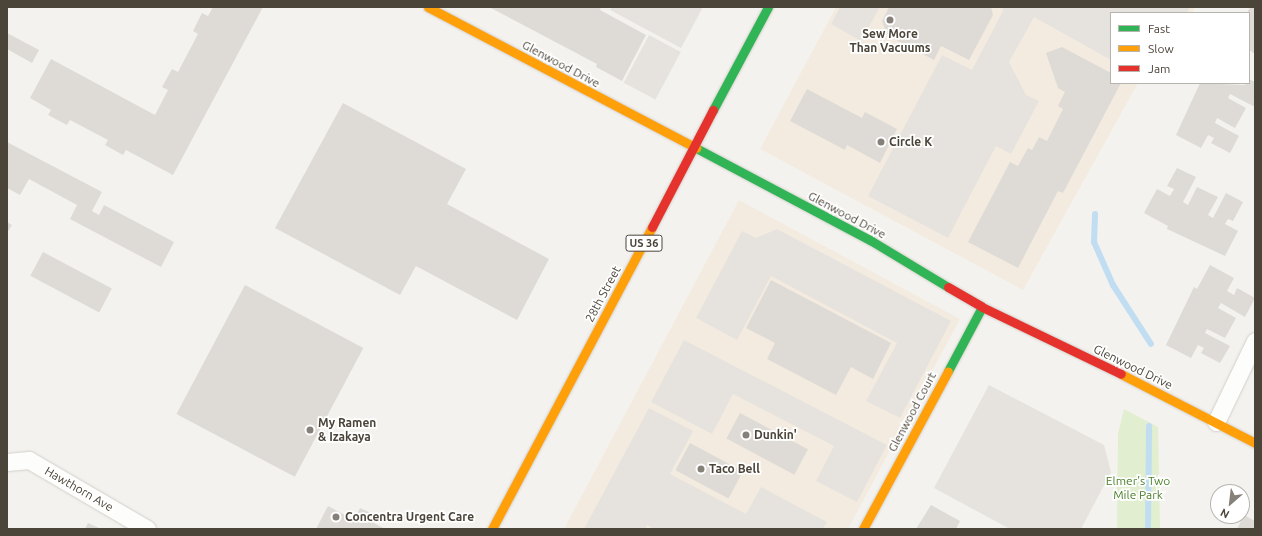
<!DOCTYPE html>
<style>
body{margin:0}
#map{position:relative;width:1262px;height:536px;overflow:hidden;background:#f4f2ee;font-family:Ubuntu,sans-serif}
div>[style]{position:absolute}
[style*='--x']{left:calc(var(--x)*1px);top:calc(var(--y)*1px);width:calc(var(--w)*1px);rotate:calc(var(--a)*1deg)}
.commercial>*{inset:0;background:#f3ebdf}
.green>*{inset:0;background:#e1eecf}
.parking>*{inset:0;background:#e6e3df;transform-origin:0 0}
.stream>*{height:6px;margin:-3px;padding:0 3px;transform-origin:3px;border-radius:3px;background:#c0ddf1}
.building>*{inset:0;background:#dedbd6;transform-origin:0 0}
.roads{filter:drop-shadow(0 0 1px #d2d0cb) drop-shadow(0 0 1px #d2d0cb)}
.street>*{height:17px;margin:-8.5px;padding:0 8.5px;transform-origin:8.5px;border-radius:8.5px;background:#fdfdfc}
.fast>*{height:9px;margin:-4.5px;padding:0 4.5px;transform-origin:4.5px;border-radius:4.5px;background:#30b455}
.slow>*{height:9px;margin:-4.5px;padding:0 4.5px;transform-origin:4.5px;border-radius:4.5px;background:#ff9f0a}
.jam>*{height:9px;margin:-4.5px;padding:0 4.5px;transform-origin:4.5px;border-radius:4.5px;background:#e5322d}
.dots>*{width:11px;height:11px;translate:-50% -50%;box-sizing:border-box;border:2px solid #fff;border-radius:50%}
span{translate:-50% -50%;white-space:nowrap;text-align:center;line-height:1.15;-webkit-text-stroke:3.5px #fff;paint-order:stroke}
.shield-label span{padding:1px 3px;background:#fff;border:1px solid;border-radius:3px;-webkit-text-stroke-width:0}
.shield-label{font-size:11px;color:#4b4439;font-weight:700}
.poi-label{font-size:12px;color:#4b4439;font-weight:700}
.left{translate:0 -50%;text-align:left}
.street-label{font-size:12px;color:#4b4439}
.park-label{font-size:12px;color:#4a7f2a}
.frame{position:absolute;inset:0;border:8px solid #4b4439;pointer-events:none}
.legend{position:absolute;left:1110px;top:12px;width:140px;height:72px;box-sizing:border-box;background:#fff;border:1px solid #b7b4b0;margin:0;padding:5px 7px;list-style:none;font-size:12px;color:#4b4439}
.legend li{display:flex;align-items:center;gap:8px;height:20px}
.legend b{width:20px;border:1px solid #b7b4b0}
.north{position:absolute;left:1210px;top:484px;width:40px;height:40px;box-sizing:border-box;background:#fff;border:1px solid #b7b4b0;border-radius:50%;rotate:208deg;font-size:11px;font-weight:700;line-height:16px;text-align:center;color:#4b4439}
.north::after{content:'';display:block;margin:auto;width:14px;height:18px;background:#868178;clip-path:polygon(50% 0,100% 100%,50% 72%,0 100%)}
</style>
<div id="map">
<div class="commercial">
<i style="clip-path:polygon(836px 7px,1195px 7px,1192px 13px,1111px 13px,1111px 83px,1138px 83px,1023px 290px,760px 149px)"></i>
<i style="clip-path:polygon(739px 200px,960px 319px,848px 529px,564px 529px)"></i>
</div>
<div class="green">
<i style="clip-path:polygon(1124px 409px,1158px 427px,1160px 529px,1117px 529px,1118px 434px)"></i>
</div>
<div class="parking">
<i style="clip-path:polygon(612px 7px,703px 7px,681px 48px,610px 10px)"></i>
<i style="clip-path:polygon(840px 7px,880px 7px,861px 41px,831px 24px)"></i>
<i style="clip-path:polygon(1002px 7px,1190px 7px,1187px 13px,1111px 13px,1111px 60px,1034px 17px,1009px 62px,1026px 95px,1039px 101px,1011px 154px,996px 146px,948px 238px,868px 196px,942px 55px,972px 70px,1003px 11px)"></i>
<i style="left:649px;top:35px;width:36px;height:54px;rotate:28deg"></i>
<i style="clip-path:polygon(777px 229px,951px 321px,900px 418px,866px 401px,897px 343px,771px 276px,737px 340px,696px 318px,742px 231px,756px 238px)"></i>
<i style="clip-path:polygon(684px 340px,887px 445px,857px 502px,816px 481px,834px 446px,733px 394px,712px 434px,651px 402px)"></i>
<i style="clip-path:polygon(989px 385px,1104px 445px,1111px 472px,1081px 529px,1010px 529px,934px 488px)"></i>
<i style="clip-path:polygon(649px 408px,693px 431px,670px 474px,746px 514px,761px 487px,827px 522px,823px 529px,654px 529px,647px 525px,645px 529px,584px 529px)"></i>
</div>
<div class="stream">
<i style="--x:1095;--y:214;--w:28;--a:92"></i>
<i style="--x:1094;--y:242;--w:47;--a:66.2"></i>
<i style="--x:1113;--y:285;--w:70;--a:57.2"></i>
<i style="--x:1148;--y:529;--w:103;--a:-89.4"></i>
</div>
<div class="building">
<i style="clip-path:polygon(213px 7px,263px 7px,173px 175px,126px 150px,123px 155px,105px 145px,108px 140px,70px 120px,67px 125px,48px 115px,51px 110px,30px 98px,51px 59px,155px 115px,168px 90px,162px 87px,172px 69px,178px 72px,198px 34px,193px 31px,202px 13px,208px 16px)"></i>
<i style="clip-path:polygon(489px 7px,601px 7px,600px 10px,646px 35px,622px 81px,596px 67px,597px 64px)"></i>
<i style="clip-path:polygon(889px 7px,991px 7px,993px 15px,969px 60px,941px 46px,934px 60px,887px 35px,882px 21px)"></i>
<i style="clip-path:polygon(1250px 7px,1255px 7px,1255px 54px,1249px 50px,1247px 13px)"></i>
<i style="clip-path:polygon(7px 33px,39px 50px,32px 63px,7px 49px)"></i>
<i style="clip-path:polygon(1062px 47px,1111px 73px,1111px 83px,1121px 83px,1063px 193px,1058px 191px,1018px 268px,968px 242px,1010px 162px,1018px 166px,1028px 148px,1032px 150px,1039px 137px,1047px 141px,1063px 109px,1058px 106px,1065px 92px,1058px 88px,1046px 53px)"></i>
<i style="clip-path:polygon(1249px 79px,1255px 82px,1255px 107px,1230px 94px,1228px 98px,1246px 108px,1235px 128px,1217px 118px,1215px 123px,1239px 136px,1230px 153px,1211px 143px,1214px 138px,1208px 135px,1201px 148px,1176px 135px,1200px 83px,1244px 85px,1249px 83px)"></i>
<i style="clip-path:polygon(807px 89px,862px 118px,865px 112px,897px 129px,880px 163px,847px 145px,845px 150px,790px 121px)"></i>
<i style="clip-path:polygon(343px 103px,466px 169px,447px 204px,549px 259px,517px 320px,416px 266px,400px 295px,275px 228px)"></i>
<i style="clip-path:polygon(7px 142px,102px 192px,92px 211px,99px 215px,104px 205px,174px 242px,161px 267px,70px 219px,77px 205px,29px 179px,20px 195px,7px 188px)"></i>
<i style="clip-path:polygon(1177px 168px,1196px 177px,1183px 202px,1188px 205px,1197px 187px,1218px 197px,1208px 215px,1213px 218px,1226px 193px,1243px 202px,1233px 221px,1228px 219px,1225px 224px,1238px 231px,1225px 256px,1167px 229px,1168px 226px,1144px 213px,1157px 189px,1170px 196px,1174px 189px,1167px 186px)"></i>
<i style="clip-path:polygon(7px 222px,12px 225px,7px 233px)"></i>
<i style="left:43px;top:252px;width:78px;height:27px;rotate:28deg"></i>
<i style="clip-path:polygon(1210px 265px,1234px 278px,1227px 291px,1234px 295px,1237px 288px,1255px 298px,1245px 317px,1221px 303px,1218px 308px,1236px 318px,1225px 338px,1207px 329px,1205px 333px,1230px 346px,1220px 363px,1201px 353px,1204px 348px,1198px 345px,1191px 358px,1166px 345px,1194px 287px,1197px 289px)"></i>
<i style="clip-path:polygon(771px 280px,891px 343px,873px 379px,851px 367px,836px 395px,767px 359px,775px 343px,746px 328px)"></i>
<i style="left:245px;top:285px;width:134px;height:146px;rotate:28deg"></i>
<i style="left:740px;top:413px;width:77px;height:29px;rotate:28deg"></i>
<i style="left:690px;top:443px;width:60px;height:31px;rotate:28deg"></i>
<i style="clip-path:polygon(931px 505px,960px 521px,956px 529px,916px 529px)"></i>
<i style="clip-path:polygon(328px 506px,354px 520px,360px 508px,375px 515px,372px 522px,385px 529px,316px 529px)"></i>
<i style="clip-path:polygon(1244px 515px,1255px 521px,1255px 529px,1237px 529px)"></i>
<i style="clip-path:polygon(88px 523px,101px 529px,85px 529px)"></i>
</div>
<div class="roads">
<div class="street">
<i style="--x:1216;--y:422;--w:90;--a:-64.3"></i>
<i style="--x:7;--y:462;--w:22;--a:-5"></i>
<i style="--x:29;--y:460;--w:137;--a:30.3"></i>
</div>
<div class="fast">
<i style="--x:713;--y:110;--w:117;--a:-61.9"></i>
<i style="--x:696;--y:148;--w:197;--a:27.9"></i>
<i style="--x:870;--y:240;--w:91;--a:31.1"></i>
<i style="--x:948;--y:371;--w:72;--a:-62"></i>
</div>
<div class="slow">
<i style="--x:428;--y:7;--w:303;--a:27.7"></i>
<i style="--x:1121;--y:374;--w:151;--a:27.2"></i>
<i style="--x:492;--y:529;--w:342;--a:-62.1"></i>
<i style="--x:863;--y:529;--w:179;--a:-61.7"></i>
</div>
<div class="jam">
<i style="--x:652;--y:227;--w:132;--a:-62.5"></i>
<i style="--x:948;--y:287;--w:39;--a:30"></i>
<i style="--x:982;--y:307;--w:154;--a:25.7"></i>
</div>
</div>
<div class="dots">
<i style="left:890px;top:20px;background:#868178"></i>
<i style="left:881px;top:142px;background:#868178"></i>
<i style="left:310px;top:430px;background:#868178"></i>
<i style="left:746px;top:435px;background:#868178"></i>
<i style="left:701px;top:469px;background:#868178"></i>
<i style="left:336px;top:517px;background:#868178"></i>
</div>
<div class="shield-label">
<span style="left:644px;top:243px">US 36</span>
</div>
<div class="poi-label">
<span style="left:890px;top:41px">Sew More<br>Than Vacuums</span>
<span class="left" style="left:889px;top:142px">Circle K</span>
<span class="left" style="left:318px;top:430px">My Ramen<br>&amp; Izakaya</span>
<span class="left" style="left:754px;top:435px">Dunkin'</span>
<span class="left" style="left:709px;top:469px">Taco Bell</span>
<span class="left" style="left:345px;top:517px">Concentra Urgent Care</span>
</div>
<div class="street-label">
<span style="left:561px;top:64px;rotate:28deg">Glenwood Drive</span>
<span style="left:847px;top:215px;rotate:28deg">Glenwood Drive</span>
<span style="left:603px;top:294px;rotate:-62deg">28th Street</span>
<span style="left:1133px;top:367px;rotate:26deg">Glenwood Drive</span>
<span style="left:912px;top:412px;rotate:-62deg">Glenwood Court</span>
<span style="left:79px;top:489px;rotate:30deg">Hawthorn Ave</span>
</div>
<div class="park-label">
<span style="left:1138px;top:488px">Elmer's Two<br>Mile Park</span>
</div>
<div class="frame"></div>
<ul class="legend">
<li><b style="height:5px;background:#30b455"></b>Fast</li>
<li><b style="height:5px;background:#ff9f0a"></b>Slow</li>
<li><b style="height:5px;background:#e5322d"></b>Jam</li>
</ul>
<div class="north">N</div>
</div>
